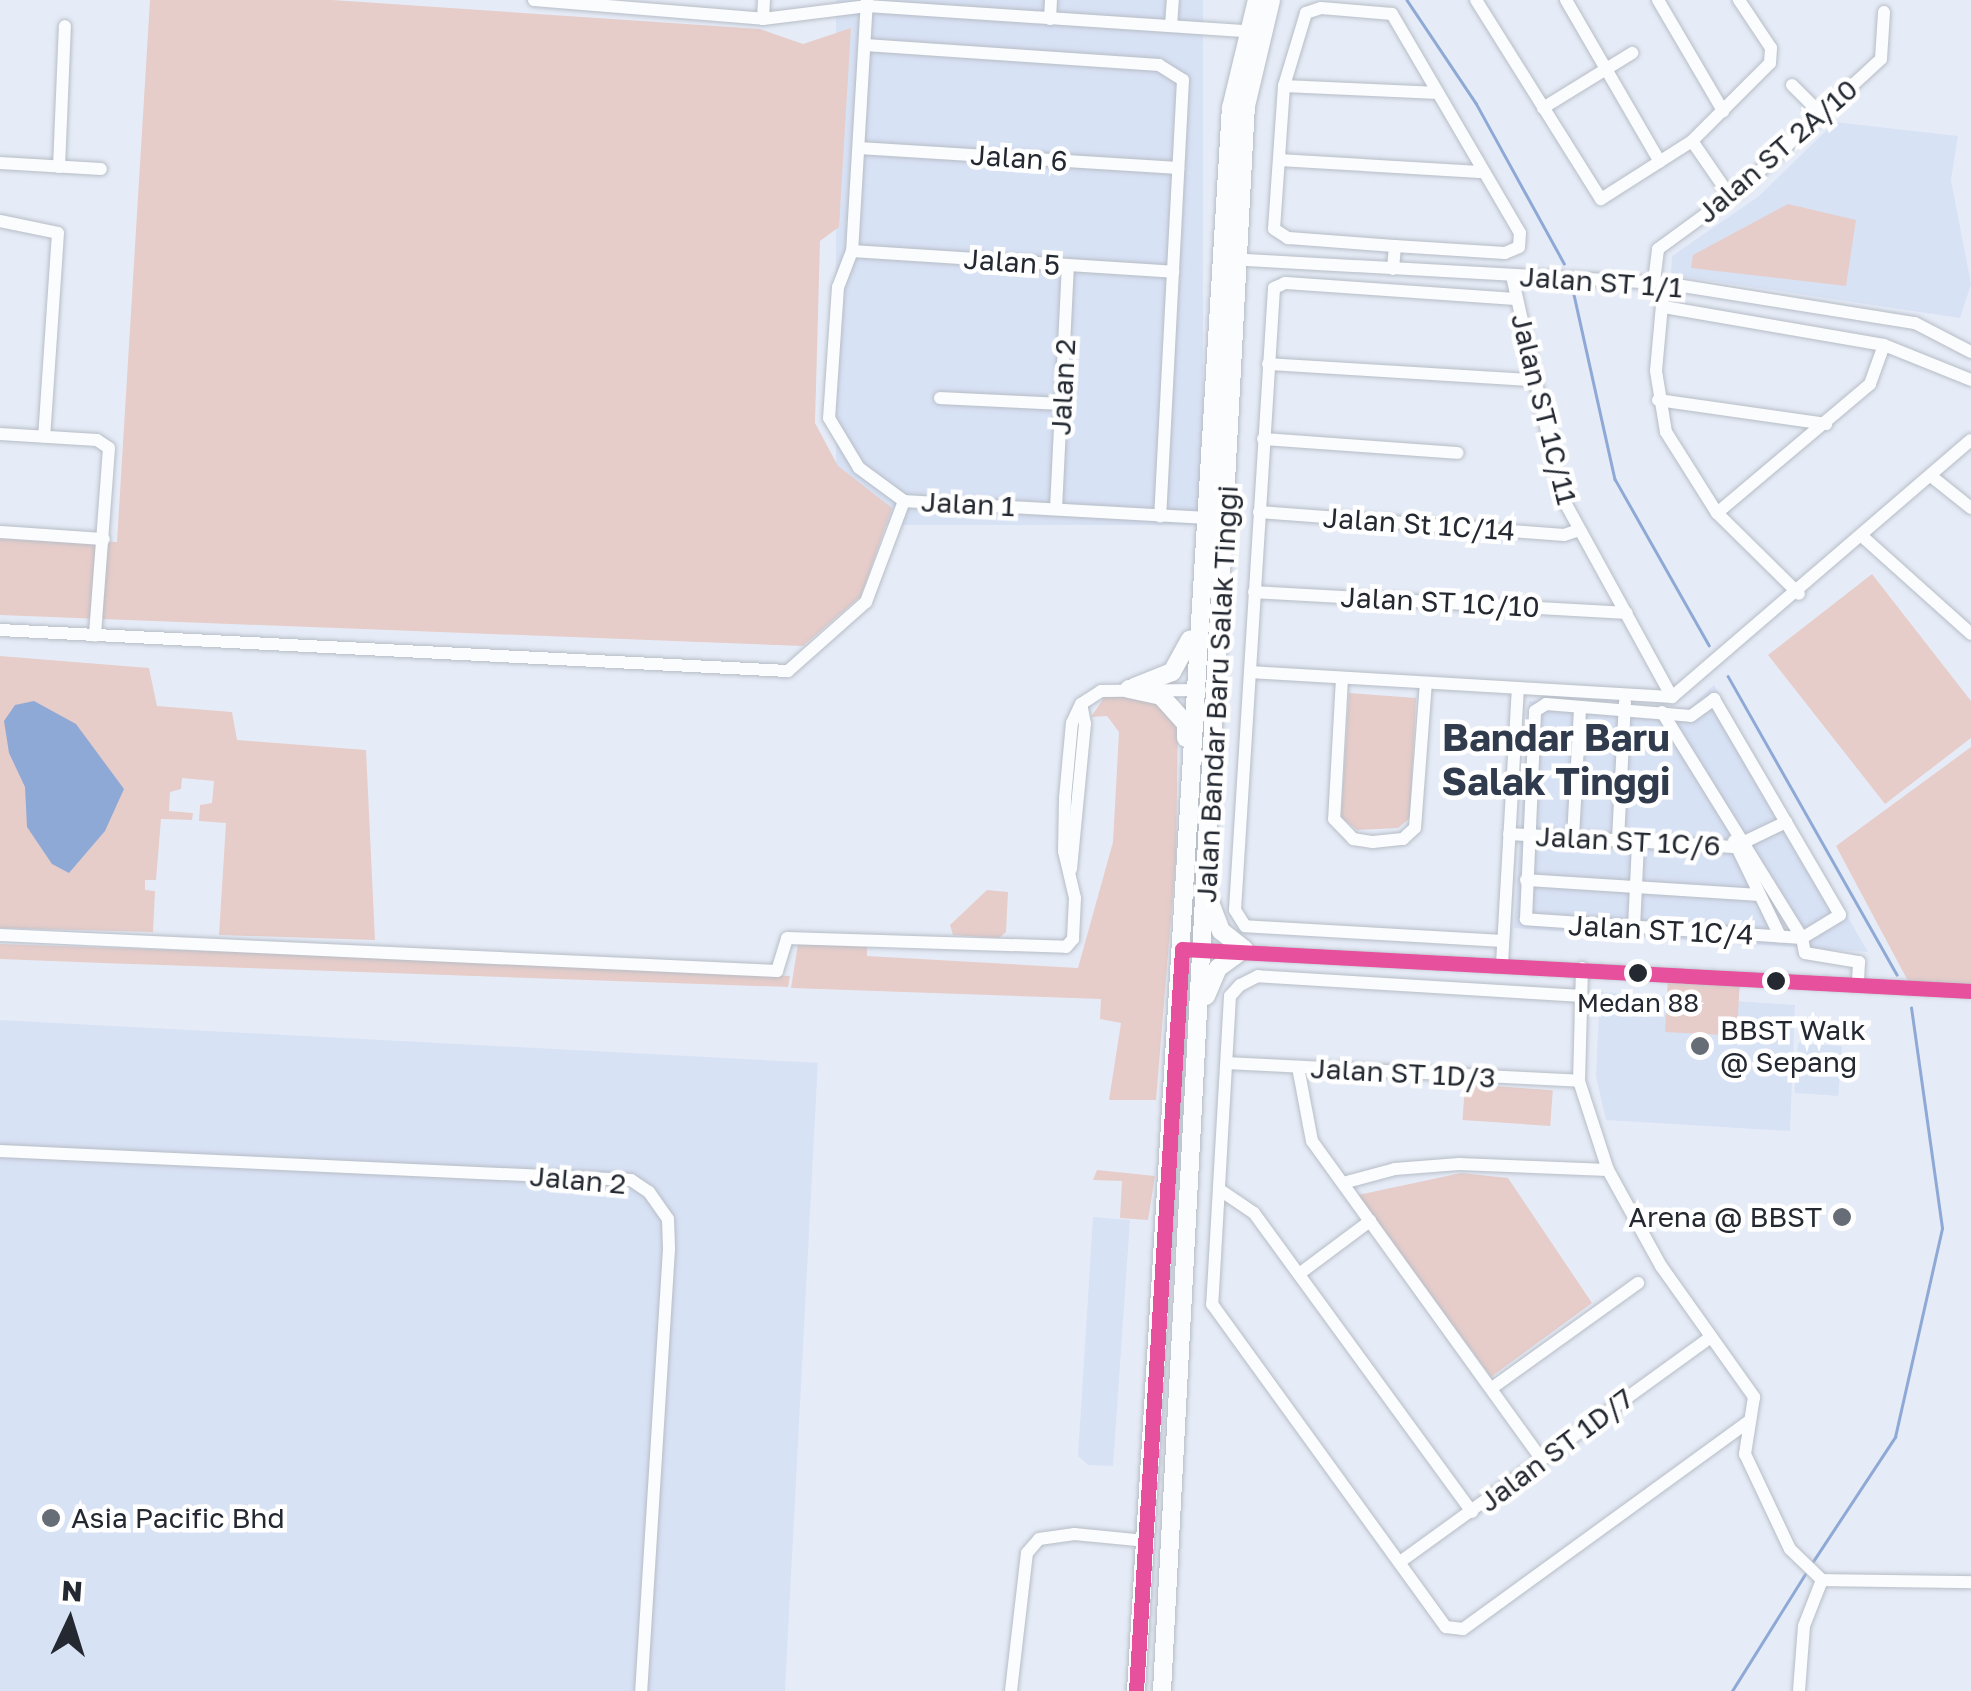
<!DOCTYPE html>
<style>
body{margin:0}
#map{position:relative;width:1971px;height:1691px;overflow:hidden;background:#e6ecf7;font-family:"Golos Text",sans-serif}
div>[style]{position:absolute}
[style*='--x']{left:calc(var(--x)*1px);top:calc(var(--y)*1px);width:calc(var(--w)*1px);rotate:calc(var(--a)*1deg)}
.built>*{inset:0;background:#d8e2f5;transform-origin:0 0}
.green>*{inset:0;background:#e6cdca;transform-origin:0 0}
.water>*{inset:0;background:#8fa9d6}
.stream>*{height:2.5px;margin:-1.25px;padding:0 1.25px;transform-origin:1.25px;border-radius:1.25px;background:#8fa9d6}
.roads{filter:drop-shadow(0 0 2px #b7bdc6) drop-shadow(0 0 2px #b7bdc6)}
.minor>*{height:12px;margin:-6px;padding:0 6px;transform-origin:6px;border-radius:6px;background:#fbfcfe}
.major>*{height:18px;margin:-9px;padding:0 9px;transform-origin:9px;border-radius:9px;background:#fbfcfe}
.bus-1>*{height:15px;margin:-7.5px;padding:0 7.5px;transform-origin:7.5px;border-radius:7.5px;background:#e6509d}
.dots>*{width:28px;height:28px;translate:-50% -50%;box-sizing:border-box;border:5px solid #fff;border-radius:50%}
span{translate:-50% -50%;white-space:nowrap;text-align:center;line-height:1.15;-webkit-text-stroke:9px #fff;paint-order:stroke}
.bus-label{font-size:26px;color:#232831}
.street-label{font-size:28px;color:#232831}
.poi-label{font-size:28px;color:#232831}
.left{translate:0 -50%;text-align:left}
.right{translate:-100% -50%;text-align:right}
.district-label{font-size:38px;color:#303b4d;font-weight:700}
.north{position:absolute;left:20px;top:1571px;width:100px;height:100px;-webkit-text-stroke:8px #fff;paint-order:stroke;rotate:4deg;font-size:28px;font-weight:700;line-height:40px;text-align:center;color:#232831}
.north::after{content:'';display:block;margin:auto;width:35px;height:45px;background:#232831;clip-path:polygon(50% 0,100% 100%,50% 72%,0 100%)}
</style>
<div id="map">
<div class="built">
<i style="left:836px;top:0;width:367px;height:525px"></i>
<i style="clip-path:polygon(1835px 122px,1958px 136px,1951px 180px,1971px 284px,1960px 318px,1671px 275px,1672px 256px,1759px 196px)"></i>
<i style="clip-path:polygon(1714px 685px,1868px 952px,1514px 928px,1529px 701px,1688px 709px)"></i>
<i style="clip-path:polygon(1600px 992px,1795px 1005px,1790px 1131px,1606px 1120px,1596px 1076px)"></i>
<i style="left:0;top:1020px;width:819px;height:671px;rotate:3deg"></i>
<i style="left:1798px;top:1043px;width:44px;height:50px;rotate:4deg"></i>
<i style="clip-path:polygon(1093px 1217px,1130px 1220px,1113px 1466px,1088px 1465px,1078px 1456px)"></i>
</div>
<div class="green">
<i style="clip-path:polygon(150px 0,332px 0,760px 29px,803px 44px,851px 28px,839px 227px,820px 241px,815px 423px,838px 466px,892px 508px,861px 596px,803px 646px,0 615px,0 539px,117px 542px)"></i>
<i style="clip-path:polygon(1788px 204px,1856px 220px,1846px 286px,1691px 268px,1693px 255px)"></i>
<i style="clip-path:polygon(1872px 574px,1971px 701px,1971px 738px,1885px 804px,1768px 655px)"></i>
<i style="clip-path:polygon(0 656px,149px 668px,157px 706px,232px 712px,237px 740px,366px 750px,375px 940px,219px 935px,226px 823px,199px 821px,200px 805px,212px 803px,214px 781px,182px 778px,181px 789px,170px 792px,169px 811px,193px 813px,192px 820px,161px 819px,156px 880px,145px 880px,145px 890px,155px 891px,153px 932px,0 928px)"></i>
<i style="clip-path:polygon(1349px 693px,1416px 698px,1410px 818px,1398px 828px,1357px 830px,1341px 817px)"></i>
<i style="clip-path:polygon(1106px 695px,1149px 697px,1178px 720px,1176px 857px,1156px 1100px,1109px 1100px,1121px 1023px,1100px 1019px,1101px 999px,791px 988px,798px 944px,867px 947px,867px 956px,1078px 968px,1113px 842px,1119px 732px,1107px 716px,1091px 717px)"></i>
<i style="clip-path:polygon(1971px 747px,1971px 985px,1908px 981px,1836px 846px)"></i>
<i style="clip-path:polygon(987px 890px,1008px 892px,1006px 932px,999px 938px,953px 935px,950px 925px)"></i>
<i style="clip-path:polygon(0 944px,384px 957px,790px 976px,788px 987px,103px 963px,0 959px)"></i>
<i style="left:1668px;top:976px;width:72px;height:56px;rotate:3deg"></i>
<i style="left:1465px;top:1084px;width:88px;height:36px;rotate:4deg"></i>
<i style="clip-path:polygon(1097px 1170px,1155px 1176px,1148px 1220px,1120px 1218px,1122px 1181px,1093px 1180px)"></i>
<i style="clip-path:polygon(1461px 1173px,1508px 1178px,1592px 1303px,1491px 1377px,1358px 1195px)"></i>
</div>
<div class="water">
<i style="clip-path:polygon(34px 701px,76px 724px,124px 789px,105px 831px,69px 873px,52px 864px,27px 827px,25px 787px,9px 753px,4px 721px,15px 705px)"></i>
</div>
<div class="stream">
<i style="--x:1407;--y:0;--w:124;--a:56.2"></i>
<i style="--x:1476;--y:103;--w:183;--a:61.2"></i>
<i style="--x:1573;--y:290;--w:194;--a:77.5"></i>
<i style="--x:1615;--y:479;--w:191;--a:60.5"></i>
<i style="--x:1728;--y:676;--w:343;--a:60.5"></i>
<i style="--x:1812;--y:1563;--w:151;--a:-56.6"></i>
<i style="--x:1895;--y:1437;--w:214;--a:-77.3"></i>
<i style="--x:1942;--y:1228;--w:222;--a:-98"></i>
<i style="--x:1732;--y:1691;--w:138;--a:-58"></i>
</div>
<div class="roads">
<div class="minor">
<i style="--x:534;--y:0;--w:230;--a:4.7"></i>
<i style="--x:763;--y:19;--w:105;--a:-7.1"></i>
<i style="--x:867;--y:6;--w:388;--a:3.8"></i>
<i style="--x:867;--y:0;--w:251;--a:93.4"></i>
<i style="--x:852;--y:251;--w:39;--a:111"></i>
<i style="--x:838;--y:287;--w:131;--a:93.9"></i>
<i style="--x:829;--y:418;--w:58;--a:59"></i>
<i style="--x:859;--y:468;--w:56;--a:36.3"></i>
<i style="--x:904;--y:501;--w:307;--a:3.2"></i>
<i style="--x:1476;--y:0;--w:235;--a:57.9"></i>
<i style="--x:1601;--y:199;--w:108;--a:-32.5"></i>
<i style="--x:1692;--y:141;--w:110;--a:-45"></i>
<i style="--x:1770;--y:63;--w:15;--a:-86"></i>
<i style="--x:1771;--y:48;--w:58;--a:-123.7"></i>
<i style="--x:1566;--y:0;--w:187;--a:59.9"></i>
<i style="--x:1658;--y:0;--w:129;--a:59.6"></i>
<i style="--x:763;--y:19;--w:19;--a:-87"></i>
<i style="--x:1050;--y:19;--w:19;--a:-87"></i>
<i style="--x:1171;--y:26;--w:26;--a:-86"></i>
<i style="--x:865;--y:45;--w:295;--a:3.9"></i>
<i style="--x:1159;--y:65;--w:28;--a:32"></i>
<i style="--x:1183;--y:80;--w:437;--a:93"></i>
<i style="--x:1792;--y:85;--w:44;--a:45"></i>
<i style="--x:1284;--y:86;--w:154;--a:2.6"></i>
<i style="--x:1543;--y:108;--w:105;--a:-31.7"></i>
<i style="--x:1692;--y:141;--w:67;--a:55.4"></i>
<i style="--x:859;--y:148;--w:320;--a:3.6"></i>
<i style="--x:1279;--y:160;--w:205;--a:3.4"></i>
<i style="--x:0;--y:163;--w:101;--a:3.4"></i>
<i style="--x:59;--y:167;--w:141;--a:-87.6"></i>
<i style="--x:0;--y:221;--w:59;--a:11.7"></i>
<i style="--x:58;--y:233;--w:204;--a:93.9"></i>
<i style="--x:852;--y:251;--w:322;--a:3.7"></i>
<i style="--x:1229;--y:259;--w:436;--a:3.2"></i>
<i style="--x:1664;--y:283;--w:254;--a:9.1"></i>
<i style="--x:1915;--y:323;--w:63;--a:27.4"></i>
<i style="--x:1393;--y:269;--w:23;--a:-85"></i>
<i style="--x:1395;--y:246;--w:110;--a:3.6"></i>
<i style="--x:1505;--y:253;--w:15;--a:-23"></i>
<i style="--x:1519;--y:247;--w:14;--a:-86"></i>
<i style="--x:1520;--y:233;--w:254;--a:-120.3"></i>
<i style="--x:1392;--y:14;--w:71;--a:-175.2"></i>
<i style="--x:1321;--y:8;--w:16;--a:162"></i>
<i style="--x:1306;--y:13;--w:76;--a:106.8"></i>
<i style="--x:1284;--y:86;--w:143;--a:94"></i>
<i style="--x:1274;--y:229;--w:17;--a:33"></i>
<i style="--x:1288;--y:238;--w:107;--a:4.3"></i>
<i style="--x:1512;--y:276;--w:227;--a:77.3"></i>
<i style="--x:1562;--y:497;--w:228;--a:61.2"></i>
<i style="--x:1654;--y:282;--w:33;--a:-83"></i>
<i style="--x:1658;--y:249;--w:100;--a:-36.1"></i>
<i style="--x:1739;--y:190;--w:193;--a:-42.7"></i>
<i style="--x:1881;--y:59;--w:47;--a:-86.3"></i>
<i style="--x:1664;--y:283;--w:88;--a:95.2"></i>
<i style="--x:1656;--y:371;--w:62;--a:80.7"></i>
<i style="--x:1666;--y:432;--w:96;--a:57.8"></i>
<i style="--x:1717;--y:513;--w:115;--a:44.6"></i>
<i style="--x:1664;--y:307;--w:223;--a:9.8"></i>
<i style="--x:1884;--y:345;--w:94;--a:21.9"></i>
<i style="--x:1268;--y:364;--w:264;--a:3.5"></i>
<i style="--x:940;--y:398;--w:122;--a:2.8"></i>
<i style="--x:1658;--y:400;--w:170;--a:8.1"></i>
<i style="--x:0;--y:434;--w:97;--a:3.5"></i>
<i style="--x:97;--y:440;--w:14;--a:34"></i>
<i style="--x:109;--y:448;--w:188;--a:94.3"></i>
<i style="--x:1263;--y:439;--w:195;--a:4.1"></i>
<i style="--x:1931;--y:476;--w:51;--a:38.7"></i>
<i style="--x:1056;--y:509;--w:244;--a:-87.2"></i>
<i style="--x:1259;--y:512;--w:306;--a:4.3"></i>
<i style="--x:1564;--y:535;--w:16;--a:-18"></i>
<i style="--x:1717;--y:513;--w:200;--a:-40.1"></i>
<i style="--x:1870;--y:384;--w:41;--a:-70.3"></i>
<i style="--x:0;--y:532;--w:104;--a:3.9"></i>
<i style="--x:1863;--y:537;--w:145;--a:41.9"></i>
<i style="--x:1254;--y:592;--w:373;--a:3.2"></i>
<i style="--x:0;--y:630;--w:789;--a:2.98"></i>
<i style="--x:788;--y:671;--w:104;--a:-41.5"></i>
<i style="--x:866;--y:602;--w:108;--a:-69.4"></i>
<i style="--x:1251;--y:672;--w:422;--a:3.4"></i>
<i style="--x:1672;--y:697;--w:394;--a:-40.7"></i>
<i style="--x:1342;--y:678;--w:141;--a:93.2"></i>
<i style="--x:1334;--y:819;--w:28;--a:46"></i>
<i style="--x:1353;--y:839;--w:20;--a:9"></i>
<i style="--x:1373;--y:842;--w:30;--a:-6"></i>
<i style="--x:1403;--y:839;--w:16;--a:-43"></i>
<i style="--x:1415;--y:828;--w:145;--a:-85.7"></i>
<i style="--x:1714;--y:699;--w:250;--a:59.7"></i>
<i style="--x:1840;--y:915;--w:44;--a:148.8"></i>
<i style="--x:1802;--y:938;--w:277;--a:-176.1"></i>
<i style="--x:1526;--y:919;--w:208;--a:-87.5"></i>
<i style="--x:1535;--y:711;--w:13;--a:-32"></i>
<i style="--x:1546;--y:704;--w:145;--a:4.7"></i>
<i style="--x:1691;--y:716;--w:29;--a:-36"></i>
<i style="--x:1662;--y:712;--w:266;--a:58.2"></i>
<i style="--x:1802;--y:938;--w:15;--a:79"></i>
<i style="--x:1805;--y:953;--w:55;--a:9.5"></i>
<i style="--x:1859;--y:962;--w:22;--a:93"></i>
<i style="--x:1509;--y:834;--w:225;--a:3.3"></i>
<i style="--x:1734;--y:847;--w:58;--a:-25.7"></i>
<i style="--x:1573;--y:838;--w:131;--a:-86.9"></i>
<i style="--x:1618;--y:840;--w:138;--a:-87.1"></i>
<i style="--x:1734;--y:841;--w:106;--a:64.2"></i>
<i style="--x:1071;--y:869;--w:146;--a:-84.5"></i>
<i style="--x:1085;--y:724;--w:20;--a:-101"></i>
<i style="--x:1526;--y:880;--w:232;--a:3.7"></i>
<i style="--x:1634;--y:928;--w:86;--a:-87.3"></i>
<i style="--x:0;--y:935;--w:778;--a:2.65"></i>
<i style="--x:777;--y:971;--w:34;--a:-73"></i>
<i style="--x:787;--y:938;--w:279;--a:1.8"></i>
<i style="--x:1066;--y:947;--w:11;--a:-49"></i>
<i style="--x:1073;--y:939;--w:41;--a:-87.2"></i>
<i style="--x:1075;--y:898;--w:48;--a:-103.2"></i>
<i style="--x:1064;--y:851;--w:53;--a:-88.9"></i>
<i style="--x:1065;--y:798;--w:75;--a:-84.7"></i>
<i style="--x:1072;--y:723;--w:21;--a:-65"></i>
<i style="--x:1081;--y:704;--w:24;--a:-33"></i>
<i style="--x:1101;--y:691;--w:99;--a:-0.6"></i>
<i style="--x:1503;--y:941;--w:258;--a:-176.7"></i>
<i style="--x:1245;--y:926;--w:19;--a:-122"></i>
<i style="--x:1235;--y:910;--w:623;--a:-86.41"></i>
<i style="--x:1274;--y:288;--w:12;--a:-24"></i>
<i style="--x:1285;--y:283;--w:232;--a:4"></i>
<i style="--x:1182;--y:949;--w:790;--a:3.05"></i>
<i style="--x:1502;--y:964;--w:276;--a:-86.7"></i>
<i style="--x:1582;--y:968;--w:113;--a:91.5"></i>
<i style="--x:1579;--y:1081;--w:94;--a:72"></i>
<i style="--x:1608;--y:1170;--w:110;--a:61.1"></i>
<i style="--x:1661;--y:1266;--w:161;--a:54.6"></i>
<i style="--x:1754;--y:1397;--w:58;--a:99"></i>
<i style="--x:1745;--y:1454;--w:105;--a:64.7"></i>
<i style="--x:1790;--y:1549;--w:45;--a:44.1"></i>
<i style="--x:1822;--y:1580;--w:49;--a:111.4"></i>
<i style="--x:1804;--y:1626;--w:65;--a:94.4"></i>
<i style="--x:1582;--y:996;--w:325;--a:-176.5"></i>
<i style="--x:1258;--y:976;--w:20;--a:153"></i>
<i style="--x:1240;--y:985;--w:15;--a:132"></i>
<i style="--x:1230;--y:996;--w:309;--a:93.3"></i>
<i style="--x:1212;--y:1304;--w:399;--a:54.1"></i>
<i style="--x:1446;--y:1627;--w:17;--a:7"></i>
<i style="--x:1463;--y:1629;--w:354;--a:-36"></i>
<i style="--x:1227;--y:1063;--w:352;--a:2.9"></i>
<i style="--x:1298;--y:1067;--w:75;--a:79.3"></i>
<i style="--x:1312;--y:1141;--w:393;--a:54.2"></i>
<i style="--x:0;--y:1151;--w:632;--a:2.63"></i>
<i style="--x:631;--y:1180;--w:22;--a:34"></i>
<i style="--x:649;--y:1192;--w:33;--a:55"></i>
<i style="--x:668;--y:1219;--w:30;--a:88"></i>
<i style="--x:669;--y:1249;--w:443;--a:93.6"></i>
<i style="--x:1343;--y:1183;--w:54;--a:-15.1"></i>
<i style="--x:1395;--y:1169;--w:64;--a:-4.5"></i>
<i style="--x:1459;--y:1164;--w:149;--a:2.3"></i>
<i style="--x:1220;--y:1190;--w:41;--a:34.1"></i>
<i style="--x:1254;--y:1213;--w:370;--a:53.9"></i>
<i style="--x:1299;--y:1274;--w:89;--a:-36.7"></i>
<i style="--x:1492;--y:1388;--w:180;--a:-35.7"></i>
<i style="--x:1400;--y:1562;--w:384;--a:-35.9"></i>
<i style="--x:1822;--y:1580;--w:149;--a:0.8"></i>
<i style="--x:1011;--y:1691;--w:139;--a:-83.4"></i>
<i style="--x:1027;--y:1553;--w:18;--a:-49"></i>
<i style="--x:1039;--y:1539;--w:36;--a:-8"></i>
<i style="--x:1075;--y:1534;--w:72;--a:5.6"></i>
</div>
<div class="major">
<i style="--x:1134;--y:687;--w:41;--a:-21.5"></i>
<i style="--x:1172;--y:672;--w:37;--a:-61"></i>
<i style="--x:1129;--y:689;--w:33;--a:12"></i>
<i style="--x:1161;--y:696;--w:38;--a:48"></i>
<i style="--x:1186;--y:724;--w:14;--a:90"></i>
<i style="--x:1206;--y:996;--w:30;--a:-67"></i>
<i style="--x:1218;--y:968;--w:32;--a:-36"></i>
<i style="--x:1244;--y:949;--w:29;--a:-142"></i>
<i style="--x:1221;--y:931;--w:31;--a:-111"></i>
<i style="--x:1136;--y:1691;--w:1586;--a:-86.57"></i>
<i style="--x:1231;--y:108;--w:111;--a:-76.5"></i>
<i style="--x:1162;--y:1691;--w:1587;--a:-86.97"></i>
<i style="--x:1246;--y:106;--w:109;--a:-76.7"></i>
</div>
</div>
<div class="bus-1">
<i style="--x:1136;--y:1691;--w:743;--a:-86.45"></i>
<i style="--x:1182;--y:949;--w:790;--a:3.05"></i>
</div>
<div class="dots">
<i style="left:1638px;top:973px;background:#232831"></i>
<i style="left:1776px;top:981px;background:#232831"></i>
<i style="left:1700px;top:1046px;background:#676d76"></i>
<i style="left:1842px;top:1217px;background:#676d76"></i>
<i style="left:51px;top:1518px;background:#676d76"></i>
</div>
<div class="bus-label">
<span style="left:1638px;top:1003px">Medan 88</span>
</div>
<div class="street-label">
<span style="left:1777px;top:151px;rotate:-41deg">Jalan ST 2A/10</span>
<span style="left:1019px;top:158px;rotate:4deg">Jalan 6</span>
<span style="left:1012px;top:262px;rotate:4deg">Jalan 5</span>
<span style="left:1601px;top:282px;rotate:4deg">Jalan ST 1/1</span>
<span style="left:1063px;top:387px;rotate:-87deg">Jalan 2</span>
<span style="left:1544px;top:409px;rotate:76deg">Jalan ST 1C/11</span>
<span style="left:968px;top:504px;rotate:3deg">Jalan 1</span>
<span style="left:1419px;top:524px;rotate:4deg">Jalan St 1C/14</span>
<span style="left:1440px;top:602px;rotate:3deg">Jalan ST 1C/10</span>
<span style="left:1217px;top:694px;rotate:-87deg">Jalan Bandar Baru Salak Tinggi</span>
<span style="left:1628px;top:841px;rotate:3deg">Jalan ST 1C/6</span>
<span style="left:1661px;top:930px;rotate:3deg">Jalan ST 1C/4</span>
<span style="left:1403px;top:1073px;rotate:3deg">Jalan ST 1D/3</span>
<span style="left:578px;top:1180px;rotate:5deg">Jalan 2</span>
<span style="left:1556px;top:1450px;rotate:-37deg">Jalan ST 1D/7</span>
</div>
<div class="poi-label">
<span class="left" style="left:1720px;top:1046px">BBST Walk<br>@ Sepang</span>
<span class="right" style="left:1822px;top:1217px">Arena @ BBST</span>
<span class="left" style="left:71px;top:1518px">Asia Pacific Bhd</span>
</div>
<div class="district-label">
<span style="left:1556px;top:759px">Bandar Baru<br>Salak Tinggi</span>
</div>
<div class="north">N</div>
</div>
